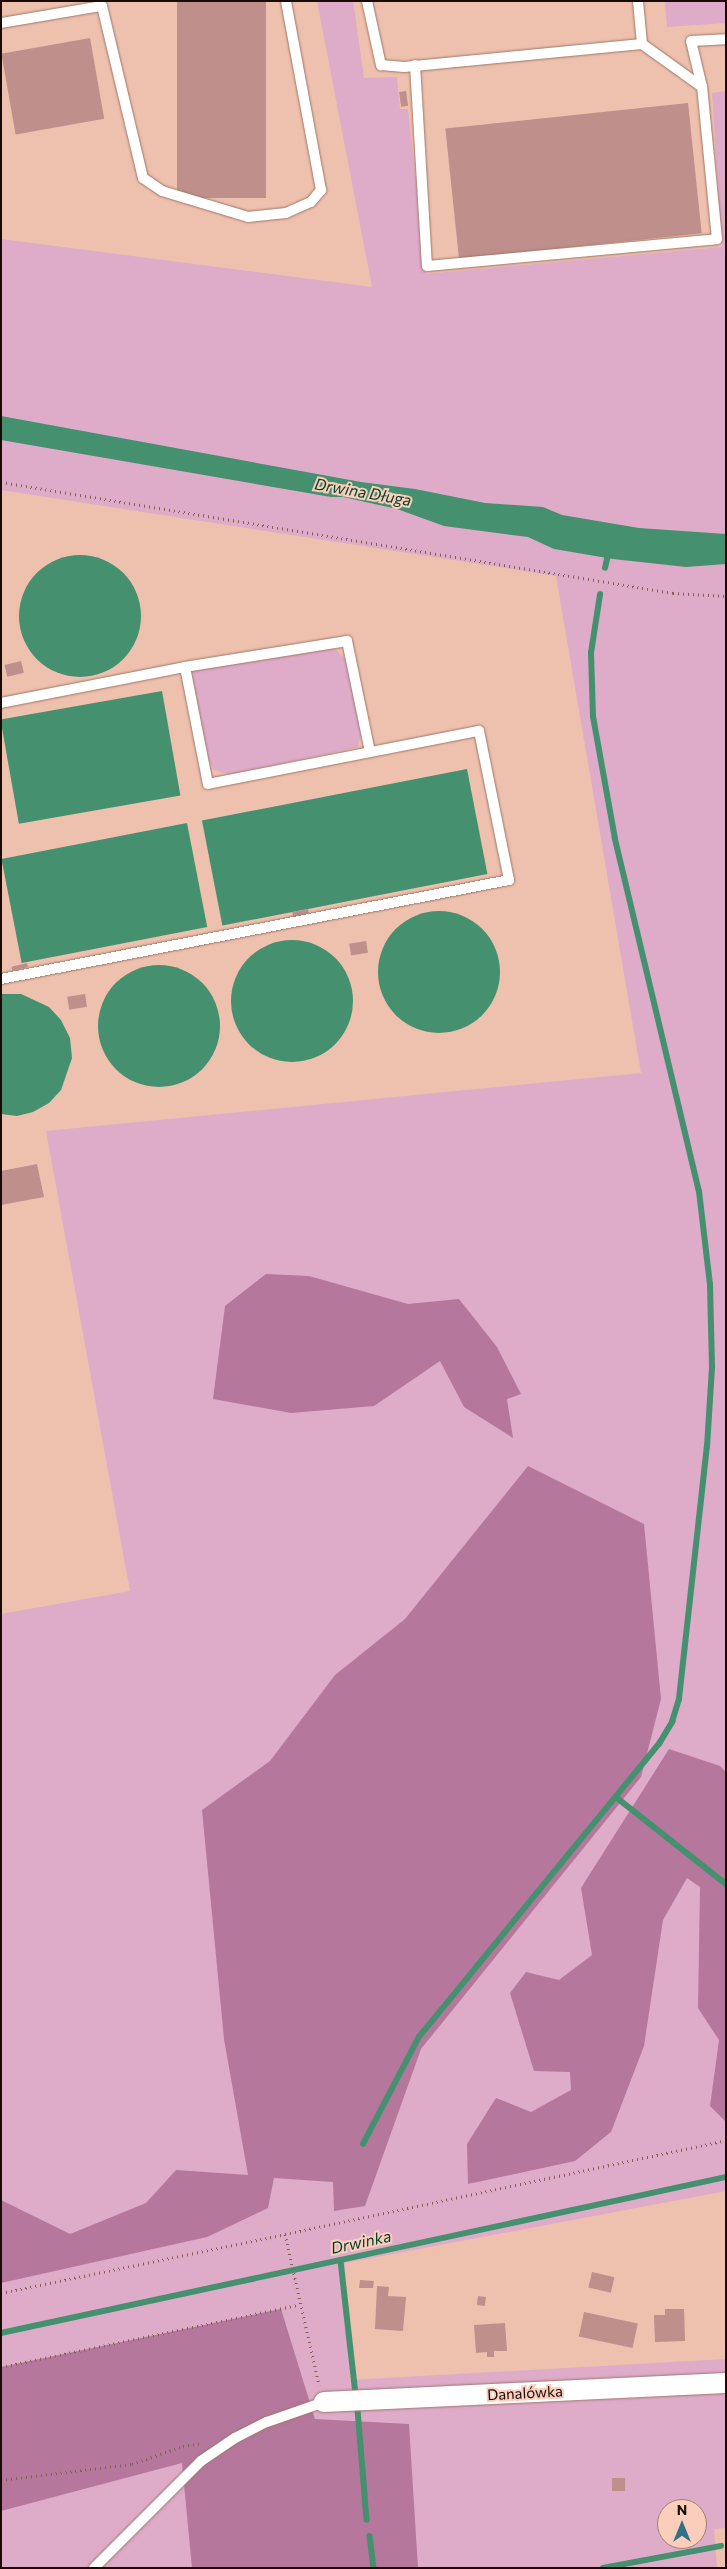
<!DOCTYPE html>
<meta charset="utf-8">
<style>
body{margin:0}
#map{position:relative;width:727px;height:2569px;overflow:hidden;background:#eec0ae;font-family:Commissioner,sans-serif}
div>[style]{position:absolute}
[style*='--x']{left:calc(var(--x)*1px);top:calc(var(--y)*1px);width:calc(var(--w)*1px);rotate:calc(var(--a)*1deg)}
.green>*{inset:0;background:#deabc9}
.forest>*{inset:0;background:#b6779d}
.water>*{inset:0;background:#44906f;transform-origin:0 0}
.round{border-radius:50%}
.stream>*{height:5.5px;margin:-2.75px;padding:0 2.75px;transform-origin:2.75px;border-radius:2.75px;background:#44906f}
.building>*{inset:0;background:#bf8f8c;transform-origin:0 0}
.path>*{height:3px;margin-top:-1.5px;transform-origin:0;background:repeating-linear-gradient(90deg,#7f6156 0 1px,transparent 0 5px)}
.roads{filter:drop-shadow(0 0 1px #a07766) drop-shadow(0 0 1px #a07766)}
.lane>*{height:10px;margin:-5px;padding:0 5px;transform-origin:5px;border-radius:5px;background:#fff}
.street>*{height:20px;margin:-10px;padding:0 10px;transform-origin:10px;border-radius:10px;background:#fff}
span{translate:-50% -50%;white-space:nowrap;text-align:center;line-height:1.15;-webkit-text-stroke:4px #fbcdbb;paint-order:stroke}
.street-label{font-size:15px;color:#190a05}
.water-label{font-size:16px;color:#00432d;font-style:italic}
.frame{position:absolute;inset:0;border:2px solid #190a05;pointer-events:none}
.north{position:absolute;left:657px;top:2499px;width:50px;height:50px;box-sizing:border-box;background:#fbcdbb;border:1px solid #a17f72;border-radius:50%;rotate:0deg;font-size:14px;font-weight:700;line-height:20px;text-align:center;color:#190a05}
.north::after{content:'';display:block;margin:auto;width:18px;height:22px;background:#317085;clip-path:polygon(50% 0,100% 100%,50% 72%,0 100%)}
</style>
<div id="map">
<div class="green">
<i style="clip-path:polygon(evenodd,317px 1px,353px 1px,364px 78px,397px 77px,400px 109px,408px 109px,426px 274px,722px 247px,712px 93px,726px 91px,726px 2191px,345px 2263px,350px 2380px,726px 2359px,726px 2528px,714px 2529px,717px 2568px,1px 2568px,1px 1614px,130px 1591px,46px 1131px,641px 1073px,556px 576px,1px 490px,1px 239px,372px 287px,317px 1px,667px 2509px,697px 2509px,697px 2539px,667px 2539px,667px 2509px)"></i>
<i style="clip-path:polygon(665px 1px,726px 1px,726px 23px,667px 27px)"></i>
<i style="clip-path:polygon(332px 646px,347px 661px,361px 733px,358px 747px,230px 775px,214px 770px,206px 757px,191px 669px)"></i>
</div>
<div class="forest">
<i style="clip-path:polygon(266px 1274px,309px 1276px,408px 1304px,459px 1299px,497px 1347px,521px 1394px,507px 1399px,513px 1438px,464px 1407px,440px 1361px,374px 1406px,291px 1413px,213px 1399px,225px 1306px)"></i>
<i style="clip-path:polygon(528px 1466px,644px 1524px,661px 1699px,641px 1777px,421px 2049px,365px 2206px,334px 2211px,333px 2182px,274px 2178px,268px 2208px,207px 2237px,1px 2283px,1px 2200px,70px 2234px,146px 2203px,176px 2170px,248px 2175px,224px 2039px,202px 1810px,270px 1761px,335px 1675px,405px 1619px)"></i>
<i style="clip-path:polygon(669px 1749px,720px 1766px,726px 1772px,726px 2122px,710px 2106px,719px 2040px,698px 2008px,700px 1887px,687px 1878px,663px 1920px,644px 2046px,611px 2132px,575px 2161px,468px 2184px,467px 2144px,496px 2098px,531px 2112px,571px 2090px,570px 2072px,534px 2071px,510px 1993px,526px 1972px,559px 1980px,592px 1955px,581px 1888px)"></i>
<i style="clip-path:polygon(281px 2309px,315px 2419px,409px 2424px,418px 2568px,192px 2568px,182px 2463px,1px 2511px,1px 2367px)"></i>
</div>
<div class="water">
<i style="clip-path:polygon(1px 416px,361px 482px,415px 489px,485px 503px,543px 507px,562px 515px,639px 528px,726px 534px,726px 564px,686px 567px,613px 559px,554px 549px,528px 537px,444px 526px,397px 509px,343px 497px,331px 497px,1px 440px)"></i>
<i class="round" style="left:19px;top:555px;width:122px;height:122px"></i>
<i style="left:162px;top:691px;width:106px;height:164px;rotate:80deg"></i>
<i style="left:467px;top:769px;width:107px;height:270px;rotate:79deg"></i>
<i style="left:187px;top:823px;width:106px;height:189px;rotate:79deg"></i>
<i class="round" style="left:378px;top:911px;width:122px;height:122px"></i>
<i class="round" style="left:231px;top:940px;width:122px;height:122px"></i>
<i class="round" style="left:98px;top:965px;width:122px;height:122px"></i>
<i style="clip-path:polygon(1px 994px,21px 994px,49px 1007px,61px 1020px,70px 1038px,72px 1058px,61px 1090px,49px 1103px,33px 1112px,17px 1116px,1px 1114px)"></i>
</div>
<div class="stream">
<i style="--x:605;--y:568;--w:17;--a:-77"></i>
<i style="--x:616;--y:1797;--w:140;--a:38.3"></i>
<i style="--x:363;--y:2144;--w:121;--a:-62.4"></i>
<i style="--x:419;--y:2037;--w:379;--a:-50.7"></i>
<i style="--x:659;--y:1744;--w:26;--a:-59"></i>
<i style="--x:672;--y:1722;--w:24;--a:-73"></i>
<i style="--x:679;--y:1699;--w:254;--a:-83.7"></i>
<i style="--x:707;--y:1447;--w:80;--a:-86.4"></i>
<i style="--x:712;--y:1367;--w:82;--a:-91.4"></i>
<i style="--x:710;--y:1285;--w:94;--a:-96.7"></i>
<i style="--x:699;--y:1192;--w:363;--a:-103.4"></i>
<i style="--x:615;--y:839;--w:124;--a:-100.2"></i>
<i style="--x:593;--y:717;--w:64;--a:-91.8"></i>
<i style="--x:591;--y:653;--w:59;--a:-81.2"></i>
<i style="--x:341;--y:2261;--w:134;--a:83.6"></i>
<i style="--x:1;--y:2333;--w:742;--a:-12.14"></i>
<i style="--x:358;--y:2410;--w:110;--a:85.3"></i>
<i style="--x:370;--y:2536;--w:32;--a:83"></i>
<i style="--x:603;--y:2568;--w:120;--a:-10.6"></i>
</div>
<div class="building">
<i style="left:177px;top:1px;width:89px;height:197px"></i>
<i style="left:90px;top:38px;width:82px;height:90px;rotate:80deg"></i>
<i style="left:406px;top:91px;width:15px;height:7px;rotate:82deg"></i>
<i style="left:688px;top:103px;width:131px;height:244px;rotate:84deg"></i>
<i style="left:21px;top:661px;width:12px;height:17px;rotate:76deg"></i>
<i style="left:308px;top:909px;width:5px;height:16px;rotate:79deg"></i>
<i style="left:366px;top:941px;width:12px;height:17px;rotate:81deg"></i>
<i style="left:27px;top:963px;width:4px;height:16px;rotate:76deg"></i>
<i style="left:85px;top:994px;width:13px;height:18px;rotate:81deg"></i>
<i style="clip-path:polygon(37px 1164px,44px 1197px,1px 1205px,1px 1171px)"></i>
<i style="left:592px;top:2272px;width:23px;height:16px;rotate:13deg"></i>
<i style="clip-path:polygon(360px 2280px,374px 2281px,373px 2288px,359px 2288px)"></i>
<i style="clip-path:polygon(377px 2286px,389px 2287px,388px 2296px,406px 2297px,403px 2331px,375px 2329px)"></i>
<i style="left:478px;top:2296px;width:8px;height:9px;rotate:7deg"></i>
<i style="clip-path:polygon(665px 2309px,684px 2309px,685px 2341px,655px 2342px,654px 2315px,665px 2315px)"></i>
<i style="left:584px;top:2312px;width:55px;height:25px;rotate:12deg"></i>
<i style="clip-path:polygon(505px 2323px,507px 2351px,494px 2351px,494px 2357px,487px 2357px,487px 2352px,476px 2353px,474px 2325px)"></i>
<i style="left:612px;top:2478px;width:13px;height:13px"></i>
</div>
<div class="path">
<i style="--x:1;--y:482;--w:681;--a:9.38"></i>
<i style="--x:673;--y:593;--w:53;--a:3.2"></i>
<i style="--x:285;--y:2234;--w:451;--a:-12"></i>
<i style="--x:1;--y:2293;--w:290;--a:-11.7"></i>
<i style="--x:285;--y:2234;--w:155;--a:77.3"></i>
<i style="--x:1;--y:2367;--w:304;--a:-11.8"></i>
<i style="--x:1;--y:2480;--w:132;--a:-7"></i>
<i style="--x:132;--y:2464;--w:54;--a:-19.4"></i>
<i style="--x:183;--y:2446;--w:19;--a:-9"></i>
</div>
<div class="roads">
<div class="lane">
<i style="--x:367;--y:1;--w:66;--a:77.7"></i>
<i style="--x:381;--y:65;--w:23;--a:5"></i>
<i style="--x:404;--y:67;--w:239;--a:-5.5"></i>
<i style="--x:642;--y:44;--w:43;--a:-95.3"></i>
<i style="--x:1;--y:23;--w:102;--a:-9.6"></i>
<i style="--x:102;--y:6;--w:177;--a:76.6"></i>
<i style="--x:143;--y:178;--w:23;--a:34"></i>
<i style="--x:162;--y:191;--w:90;--a:16.8"></i>
<i style="--x:248;--y:217;--w:38;--a:-6"></i>
<i style="--x:286;--y:213;--w:27;--a:-24"></i>
<i style="--x:311;--y:202;--w:16;--a:-50"></i>
<i style="--x:321;--y:190;--w:192;--a:-100.5"></i>
<i style="--x:415;--y:65;--w:201;--a:86.6"></i>
<i style="--x:427;--y:266;--w:291;--a:-5.3"></i>
<i style="--x:717;--y:239;--w:153;--a:-95.6"></i>
<i style="--x:702;--y:87;--w:74;--a:-144.4"></i>
<i style="--x:702;--y:87;--w:47;--a:-103.4"></i>
<i style="--x:691;--y:41;--w:35;--a:-3"></i>
<i style="--x:185;--y:667;--w:164;--a:-9.1"></i>
<i style="--x:347;--y:641;--w:113;--a:78.3"></i>
<i style="--x:1;--y:703;--w:187;--a:-11.1"></i>
<i style="--x:185;--y:667;--w:119;--a:78.9"></i>
<i style="--x:208;--y:784;--w:276;--a:-11.1"></i>
<i style="--x:479;--y:731;--w:152;--a:78.6"></i>
<i style="--x:509;--y:880;--w:518;--a:168.97"></i>
<i style="--x:94;--y:2568;--w:151;--a:-45"></i>
<i style="--x:201;--y:2461;--w:41;--a:-34.1"></i>
<i style="--x:235;--y:2438;--w:36;--a:-27"></i>
<i style="--x:267;--y:2422;--w:60;--a:-19.3"></i>
</div>
<div class="street">
<i style="--x:324;--y:2402;--w:402;--a:-2.7"></i>
</div>
</div>
<div class="street-label">
<span style="left:525px;top:2393px;rotate:-3deg">Danalówka</span>
</div>
<div class="water-label">
<span style="left:363px;top:492px;rotate:10deg">Drwina Długa</span>
<span style="left:361px;top:2242px;rotate:-12deg">Drwinka</span>
</div>
<div class="frame"></div>
<div class="north">N</div>
</div>
